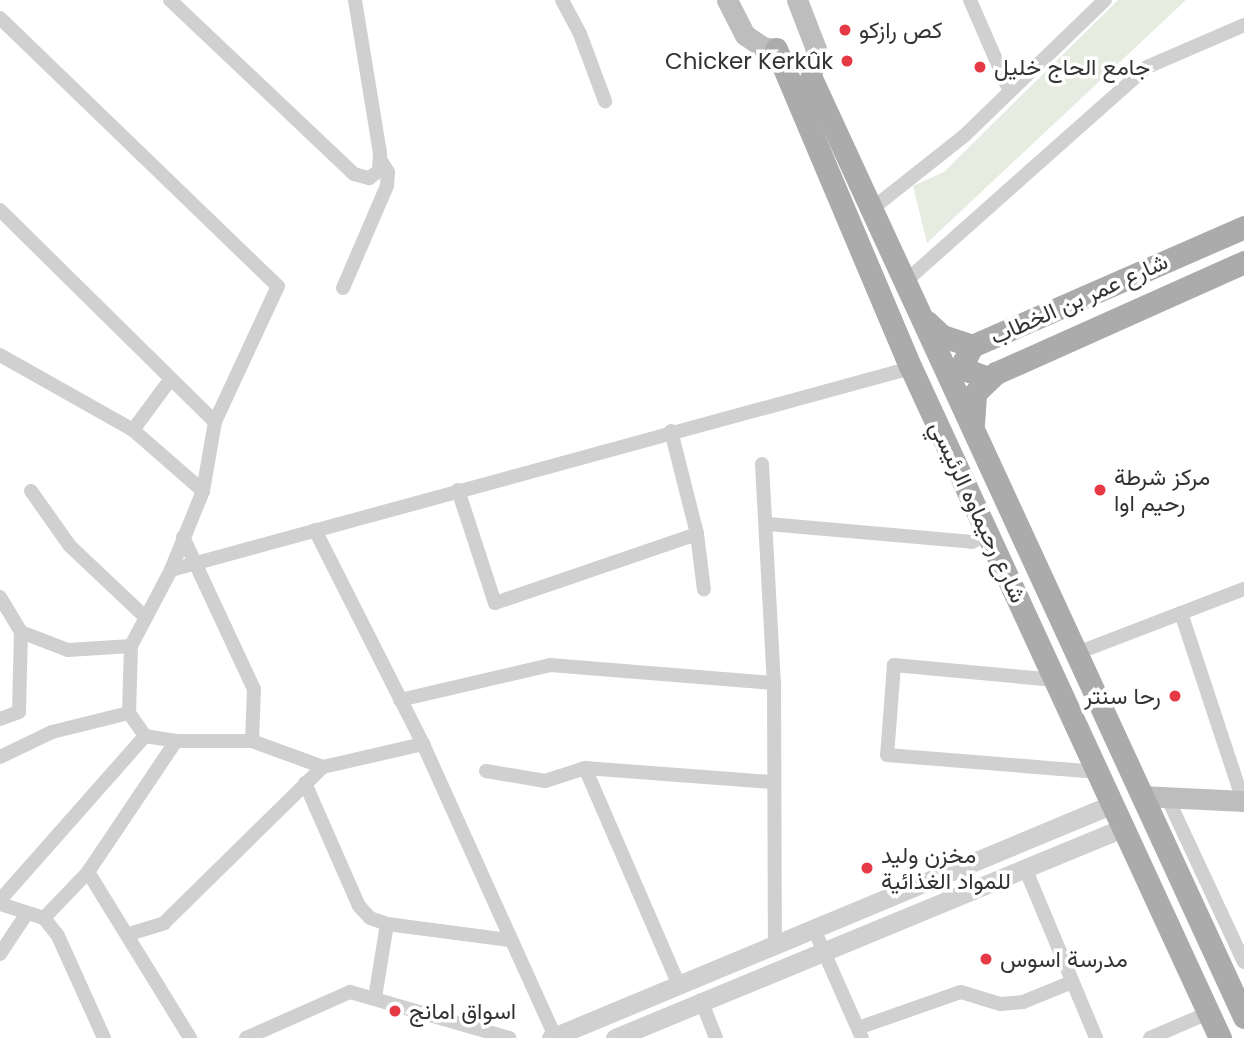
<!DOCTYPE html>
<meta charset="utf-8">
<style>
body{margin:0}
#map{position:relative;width:1244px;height:1038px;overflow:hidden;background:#fff;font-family:Poppins,Vazirmatn,sans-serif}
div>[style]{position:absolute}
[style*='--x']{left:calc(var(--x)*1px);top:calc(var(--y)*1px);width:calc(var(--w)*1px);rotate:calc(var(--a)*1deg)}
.green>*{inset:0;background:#e6ecdf}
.minor>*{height:14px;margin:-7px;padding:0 7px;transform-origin:7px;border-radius:7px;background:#d0d0d0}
.tertiary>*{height:19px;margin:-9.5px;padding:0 9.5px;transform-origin:9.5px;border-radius:9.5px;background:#d0d0d0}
.secondary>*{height:21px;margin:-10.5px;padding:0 10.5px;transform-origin:10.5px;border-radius:10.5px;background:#bdbdbd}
.primary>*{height:23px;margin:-11.5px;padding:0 11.5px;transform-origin:11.5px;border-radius:11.5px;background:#ababab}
.dots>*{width:19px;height:19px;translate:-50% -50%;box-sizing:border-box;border:4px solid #fff;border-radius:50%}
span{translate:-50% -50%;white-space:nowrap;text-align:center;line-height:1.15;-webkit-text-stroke:7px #fff;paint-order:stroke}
.poi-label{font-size:23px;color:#333}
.left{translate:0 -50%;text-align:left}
.right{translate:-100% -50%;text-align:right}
.street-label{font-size:23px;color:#333}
</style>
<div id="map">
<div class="green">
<i style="clip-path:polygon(1118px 0,1186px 0,927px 243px,913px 186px,944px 172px)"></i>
</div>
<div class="minor">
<i style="--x:170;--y:0;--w:253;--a:43.4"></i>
<i style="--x:354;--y:174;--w:16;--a:15"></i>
<i style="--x:369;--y:178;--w:12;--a:-35"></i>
<i style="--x:379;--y:171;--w:18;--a:-87"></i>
<i style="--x:380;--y:153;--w:155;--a:-99.3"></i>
<i style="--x:562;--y:0;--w:38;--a:62"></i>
<i style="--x:580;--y:34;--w:72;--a:69.5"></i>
<i style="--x:970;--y:0;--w:100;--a:66.5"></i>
<i style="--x:0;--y:18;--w:386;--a:44"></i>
<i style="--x:278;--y:286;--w:150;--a:114.9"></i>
<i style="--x:215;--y:422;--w:70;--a:99.9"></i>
<i style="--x:203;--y:491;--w:85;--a:112.1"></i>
<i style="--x:171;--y:570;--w:86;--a:117.8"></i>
<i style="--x:131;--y:646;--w:67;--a:91.7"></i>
<i style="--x:129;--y:713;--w:28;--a:55"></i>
<i style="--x:145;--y:736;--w:31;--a:9"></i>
<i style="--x:176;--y:741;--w:76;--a:0"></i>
<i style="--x:252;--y:741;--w:76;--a:20.1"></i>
<i style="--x:873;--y:208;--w:116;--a:-38.4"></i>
<i style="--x:964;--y:136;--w:196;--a:-44"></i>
<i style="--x:0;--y:210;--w:302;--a:44.6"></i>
<i style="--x:907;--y:280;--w:321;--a:-41.6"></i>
<i style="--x:1147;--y:67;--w:106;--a:-23.4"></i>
<i style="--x:343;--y:288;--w:111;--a:-66.7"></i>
<i style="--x:387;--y:186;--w:14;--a:-86"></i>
<i style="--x:388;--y:172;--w:13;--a:-122"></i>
<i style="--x:0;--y:355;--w:153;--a:29.4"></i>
<i style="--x:133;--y:430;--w:93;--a:41.1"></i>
<i style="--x:133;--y:430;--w:62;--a:-53.5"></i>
<i style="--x:671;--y:431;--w:106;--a:75.8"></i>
<i style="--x:697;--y:534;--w:56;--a:82.9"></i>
<i style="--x:762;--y:464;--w:219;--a:86.9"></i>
<i style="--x:774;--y:683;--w:260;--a:89.8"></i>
<i style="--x:458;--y:490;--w:119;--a:71.9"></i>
<i style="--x:495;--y:603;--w:213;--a:-18.9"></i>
<i style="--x:31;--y:491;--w:67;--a:54.7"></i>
<i style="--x:70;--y:546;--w:103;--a:43.4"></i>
<i style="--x:768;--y:524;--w:205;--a:5"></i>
<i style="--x:972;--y:542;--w:18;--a:-29"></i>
<i style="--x:315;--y:530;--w:240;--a:63.2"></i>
<i style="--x:423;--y:744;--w:323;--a:65.7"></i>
<i style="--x:183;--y:537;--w:168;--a:65"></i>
<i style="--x:254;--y:689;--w:52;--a:92.2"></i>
<i style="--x:171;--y:570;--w:767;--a:-15.27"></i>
<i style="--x:0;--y:597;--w:41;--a:59"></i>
<i style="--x:21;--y:632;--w:50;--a:21"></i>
<i style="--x:68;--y:650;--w:63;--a:-3.6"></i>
<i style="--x:1181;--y:613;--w:198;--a:71.7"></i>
<i style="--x:1077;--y:653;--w:179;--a:-21"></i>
<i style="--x:1055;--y:680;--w:162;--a:-174.7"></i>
<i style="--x:894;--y:665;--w:90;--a:94.4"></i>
<i style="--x:887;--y:755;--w:212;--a:4.6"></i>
<i style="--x:400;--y:700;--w:154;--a:-13.1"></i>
<i style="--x:550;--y:665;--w:225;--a:4.6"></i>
<i style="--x:0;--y:719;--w:20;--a:-20"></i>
<i style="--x:19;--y:712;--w:80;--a:-88.6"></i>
<i style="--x:0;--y:757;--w:58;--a:-25.7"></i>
<i style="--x:52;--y:732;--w:79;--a:-13.9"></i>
<i style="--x:585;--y:768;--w:234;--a:66.6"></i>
<i style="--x:486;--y:771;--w:60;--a:9.6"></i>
<i style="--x:545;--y:781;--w:42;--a:-18"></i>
<i style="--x:585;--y:768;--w:189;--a:4.3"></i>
<i style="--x:305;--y:783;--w:134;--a:66.3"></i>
<i style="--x:359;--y:906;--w:16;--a:47"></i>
<i style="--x:370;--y:918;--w:18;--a:19"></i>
<i style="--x:387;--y:924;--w:122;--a:7.5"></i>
<i style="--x:1167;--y:797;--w:182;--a:65"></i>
<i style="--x:1025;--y:868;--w:184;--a:67.3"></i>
<i style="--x:88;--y:872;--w:195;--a:58.4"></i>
<i style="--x:0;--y:900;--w:219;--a:-48.5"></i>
<i style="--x:0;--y:904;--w:46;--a:17.7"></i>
<i style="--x:44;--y:918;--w:23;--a:52"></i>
<i style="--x:58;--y:936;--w:112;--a:65.7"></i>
<i style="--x:44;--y:918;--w:64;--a:-46.3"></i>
<i style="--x:88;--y:872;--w:158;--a:-56.1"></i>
<i style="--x:813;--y:927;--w:121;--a:66.2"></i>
<i style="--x:129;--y:934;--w:37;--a:-17"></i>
<i style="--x:164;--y:923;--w:223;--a:-44.5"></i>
<i style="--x:323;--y:767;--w:103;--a:-13"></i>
<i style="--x:0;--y:954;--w:49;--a:-56.6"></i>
<i style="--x:375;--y:998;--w:75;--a:-80.8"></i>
<i style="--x:701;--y:1000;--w:41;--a:68.5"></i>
<i style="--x:858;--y:1028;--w:109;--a:-19.3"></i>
<i style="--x:961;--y:992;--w:41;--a:17.1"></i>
<i style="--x:1000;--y:1004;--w:23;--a:-5"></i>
<i style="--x:1023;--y:1002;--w:53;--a:-22.2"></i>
<i style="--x:246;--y:1038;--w:114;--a:-23.9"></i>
<i style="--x:350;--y:992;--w:166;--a:16.1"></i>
<i style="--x:1150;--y:1038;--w:63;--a:-23.3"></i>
</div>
<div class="tertiary">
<i style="--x:551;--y:1038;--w:609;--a:-22.61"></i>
<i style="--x:615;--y:1038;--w:552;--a:-22.48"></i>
</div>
<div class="secondary">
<i style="--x:727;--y:0;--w:39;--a:63"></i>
<i style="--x:745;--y:35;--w:22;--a:34"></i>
<i style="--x:763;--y:47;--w:13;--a:9"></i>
<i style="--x:797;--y:0;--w:53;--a:68.8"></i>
<i style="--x:816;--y:49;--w:29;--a:100"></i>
<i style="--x:1142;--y:796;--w:102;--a:2.8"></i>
</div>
<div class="primary">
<i style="--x:776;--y:49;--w:346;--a:67.1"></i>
<i style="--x:911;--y:368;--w:738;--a:65.24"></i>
<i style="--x:811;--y:78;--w:1034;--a:65.24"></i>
<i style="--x:927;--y:322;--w:21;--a:43"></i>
<i style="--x:942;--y:336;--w:32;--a:18"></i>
<i style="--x:972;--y:346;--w:297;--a:-23.6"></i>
<i style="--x:972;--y:346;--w:17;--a:118"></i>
<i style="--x:964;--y:361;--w:11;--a:63"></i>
<i style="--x:969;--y:371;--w:20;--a:20"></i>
<i style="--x:973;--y:424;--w:31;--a:-86"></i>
<i style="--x:975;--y:393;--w:29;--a:-44"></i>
<i style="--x:996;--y:373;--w:272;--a:-24.1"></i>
</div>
<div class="dots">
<i style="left:845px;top:30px;background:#e63946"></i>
<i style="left:847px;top:61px;background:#e63946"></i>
<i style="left:980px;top:67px;background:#e63946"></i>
<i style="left:1100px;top:490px;background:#e63946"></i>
<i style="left:1175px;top:696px;background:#e63946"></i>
<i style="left:867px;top:868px;background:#e63946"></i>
<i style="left:986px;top:959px;background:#e63946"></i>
<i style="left:395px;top:1011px;background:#e63946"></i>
</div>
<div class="poi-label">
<span class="left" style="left:859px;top:30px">كص رازكو</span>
<span class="right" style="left:833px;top:61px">Chicker Kerkûk</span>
<span class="left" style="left:994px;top:67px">جامع الحاج خليل</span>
<span class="left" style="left:1114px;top:490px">مركز شرطة<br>رحيم اوا</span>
<span class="right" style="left:1161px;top:696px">رحا سنتر</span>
<span class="left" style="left:881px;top:868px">مخزن وليد<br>للمواد الغذائية</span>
<span class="left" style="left:1000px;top:959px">مدرسة اسوس</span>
<span class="left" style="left:409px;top:1011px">اسواق امانج</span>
</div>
<div class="street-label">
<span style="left:1079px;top:299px;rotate:-24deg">شارع عمر بن الخطاب</span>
<span style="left:978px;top:512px;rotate:65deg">شارع رحيماوه الرئيسي</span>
</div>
</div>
